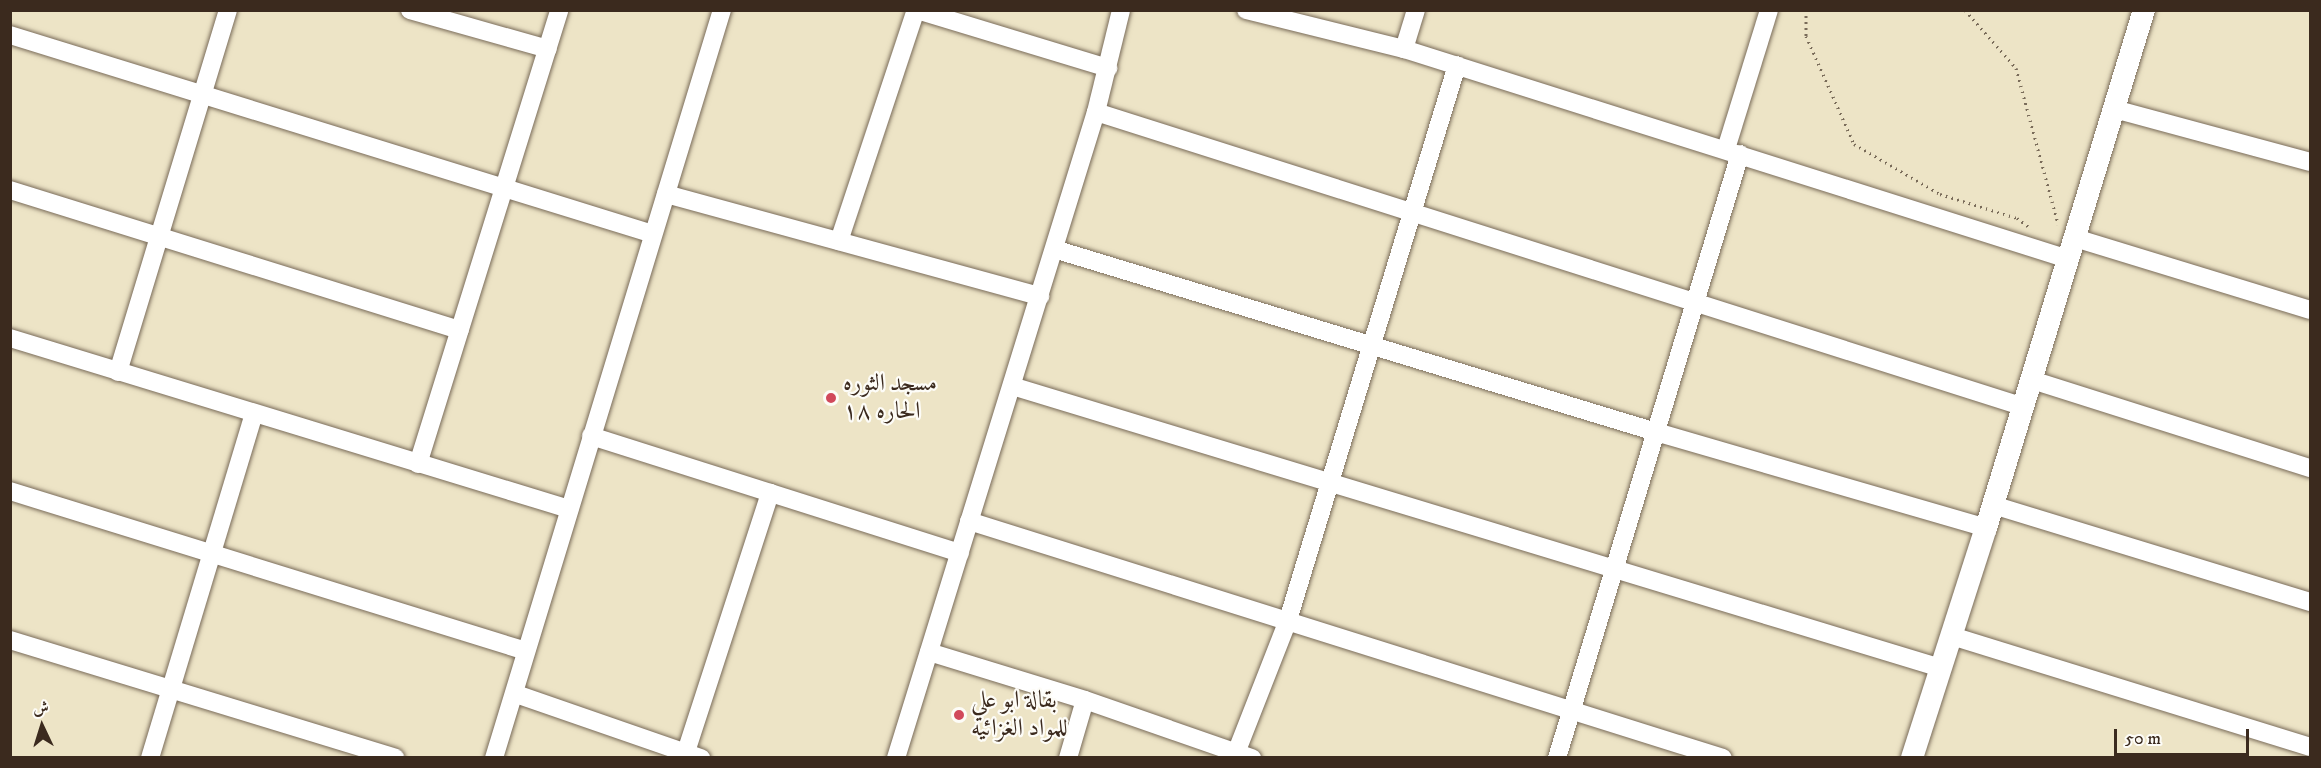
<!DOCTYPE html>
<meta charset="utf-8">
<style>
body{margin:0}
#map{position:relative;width:2321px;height:768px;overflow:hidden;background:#ede4c6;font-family:"IM FELL DW Pica",Amiri,serif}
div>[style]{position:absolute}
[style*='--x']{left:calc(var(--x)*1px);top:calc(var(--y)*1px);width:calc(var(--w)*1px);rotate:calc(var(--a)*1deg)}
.path>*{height:3px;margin-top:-1.5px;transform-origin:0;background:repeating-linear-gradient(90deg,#796b59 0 1.5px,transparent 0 6px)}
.roads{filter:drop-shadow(0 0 2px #796b59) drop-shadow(0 0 2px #796b59)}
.minor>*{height:18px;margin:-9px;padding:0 9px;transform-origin:9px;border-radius:9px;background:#fff}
.tertiary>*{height:22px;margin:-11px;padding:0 11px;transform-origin:11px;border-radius:11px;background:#fff}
.dots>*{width:16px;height:16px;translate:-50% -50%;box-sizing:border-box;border:3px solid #fdfcf7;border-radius:50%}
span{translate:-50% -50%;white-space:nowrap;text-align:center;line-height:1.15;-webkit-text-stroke:4.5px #fdfcf7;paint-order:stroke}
.poi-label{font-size:24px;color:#3b2a1e}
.left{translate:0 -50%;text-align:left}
.frame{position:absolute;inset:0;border:12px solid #3b2a1e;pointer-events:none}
.north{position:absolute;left:12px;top:696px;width:60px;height:60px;-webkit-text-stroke:4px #fdfcf7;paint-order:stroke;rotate:356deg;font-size:16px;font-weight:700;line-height:24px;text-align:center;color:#3b2a1e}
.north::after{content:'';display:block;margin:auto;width:21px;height:27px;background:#3b2a1e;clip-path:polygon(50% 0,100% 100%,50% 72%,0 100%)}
.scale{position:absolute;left:2114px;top:729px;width:135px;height:27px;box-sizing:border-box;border:3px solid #3b2a1e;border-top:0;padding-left:8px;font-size:18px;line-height:21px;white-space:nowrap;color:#3b2a1e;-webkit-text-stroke:4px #fdfcf7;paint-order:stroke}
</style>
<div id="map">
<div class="path">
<i style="--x:1806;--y:10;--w:26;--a:90"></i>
<i style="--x:1806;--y:36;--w:118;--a:66"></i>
<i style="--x:1854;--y:144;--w:99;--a:30.2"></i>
<i style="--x:1940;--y:194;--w:81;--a:17.3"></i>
<i style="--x:2017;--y:218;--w:15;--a:37"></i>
<i style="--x:1965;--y:10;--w:77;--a:48.7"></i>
<i style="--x:2016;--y:68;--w:162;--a:74.9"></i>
</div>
<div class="roads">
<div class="minor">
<i style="--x:410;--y:10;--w:143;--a:15.8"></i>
<i style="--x:917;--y:10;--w:200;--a:16.9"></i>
<i style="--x:1246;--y:10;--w:163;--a:13.9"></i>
<i style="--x:1404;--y:49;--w:696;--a:17.55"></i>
<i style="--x:10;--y:35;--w:673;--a:17.2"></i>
<i style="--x:1404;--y:49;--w:41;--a:-72.9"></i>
<i style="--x:2114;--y:109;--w:203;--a:15.1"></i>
<i style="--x:1096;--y:112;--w:974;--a:17.63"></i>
<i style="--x:1726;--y:149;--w:145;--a:-72.8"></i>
<i style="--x:10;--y:190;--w:471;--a:17.3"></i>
<i style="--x:666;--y:194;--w:388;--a:15.3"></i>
<i style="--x:2075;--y:238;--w:246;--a:17"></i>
<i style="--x:839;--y:241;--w:243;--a:-71.6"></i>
<i style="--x:1054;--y:249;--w:629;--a:16.91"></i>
<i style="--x:1656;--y:432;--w:344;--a:16.2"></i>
<i style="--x:10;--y:338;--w:585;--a:17.01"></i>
<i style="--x:118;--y:372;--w:378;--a:-73.1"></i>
<i style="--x:2032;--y:380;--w:292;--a:17.6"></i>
<i style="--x:1012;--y:386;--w:971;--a:16.89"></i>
<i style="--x:591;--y:436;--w:387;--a:17.6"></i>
<i style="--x:418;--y:464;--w:475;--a:-72.7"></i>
<i style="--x:10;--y:491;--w:540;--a:17.23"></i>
<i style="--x:1993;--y:505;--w:332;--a:17"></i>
<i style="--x:969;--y:521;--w:790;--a:17.45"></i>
<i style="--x:1952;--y:636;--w:375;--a:17.2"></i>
<i style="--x:10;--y:640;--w:403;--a:17"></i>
<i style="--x:929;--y:652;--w:163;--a:17.1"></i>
<i style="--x:1085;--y:700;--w:177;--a:19.2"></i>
<i style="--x:516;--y:694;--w:196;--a:19.1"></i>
<i style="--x:1236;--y:753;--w:143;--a:-68.6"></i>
<i style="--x:1288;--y:620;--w:580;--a:-73.06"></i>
<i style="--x:150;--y:758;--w:359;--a:-73.2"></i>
<i style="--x:494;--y:758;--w:782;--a:-73.05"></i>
<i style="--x:684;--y:758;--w:279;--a:-72"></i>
<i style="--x:896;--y:758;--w:676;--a:-72.8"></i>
<i style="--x:1096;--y:112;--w:105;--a:-76.2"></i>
<i style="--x:1068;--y:758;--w:60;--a:-73.7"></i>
<i style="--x:1557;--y:758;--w:631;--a:-73.14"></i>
</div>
<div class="tertiary">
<i style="--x:1912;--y:758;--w:242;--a:-72.2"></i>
<i style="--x:1986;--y:528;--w:542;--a:-73.04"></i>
</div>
</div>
<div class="dots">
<i style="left:831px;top:398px;background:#d1495b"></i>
<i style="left:959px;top:715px;background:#d1495b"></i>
</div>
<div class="poi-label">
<span class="left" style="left:843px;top:398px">مسجد الثوره<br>الحاره ١٨</span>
<span class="left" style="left:971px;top:715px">بقالة ابو علي<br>للمواد الغزائيه</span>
</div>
<div class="frame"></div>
<div class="north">ش</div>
<div class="scale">50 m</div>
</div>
